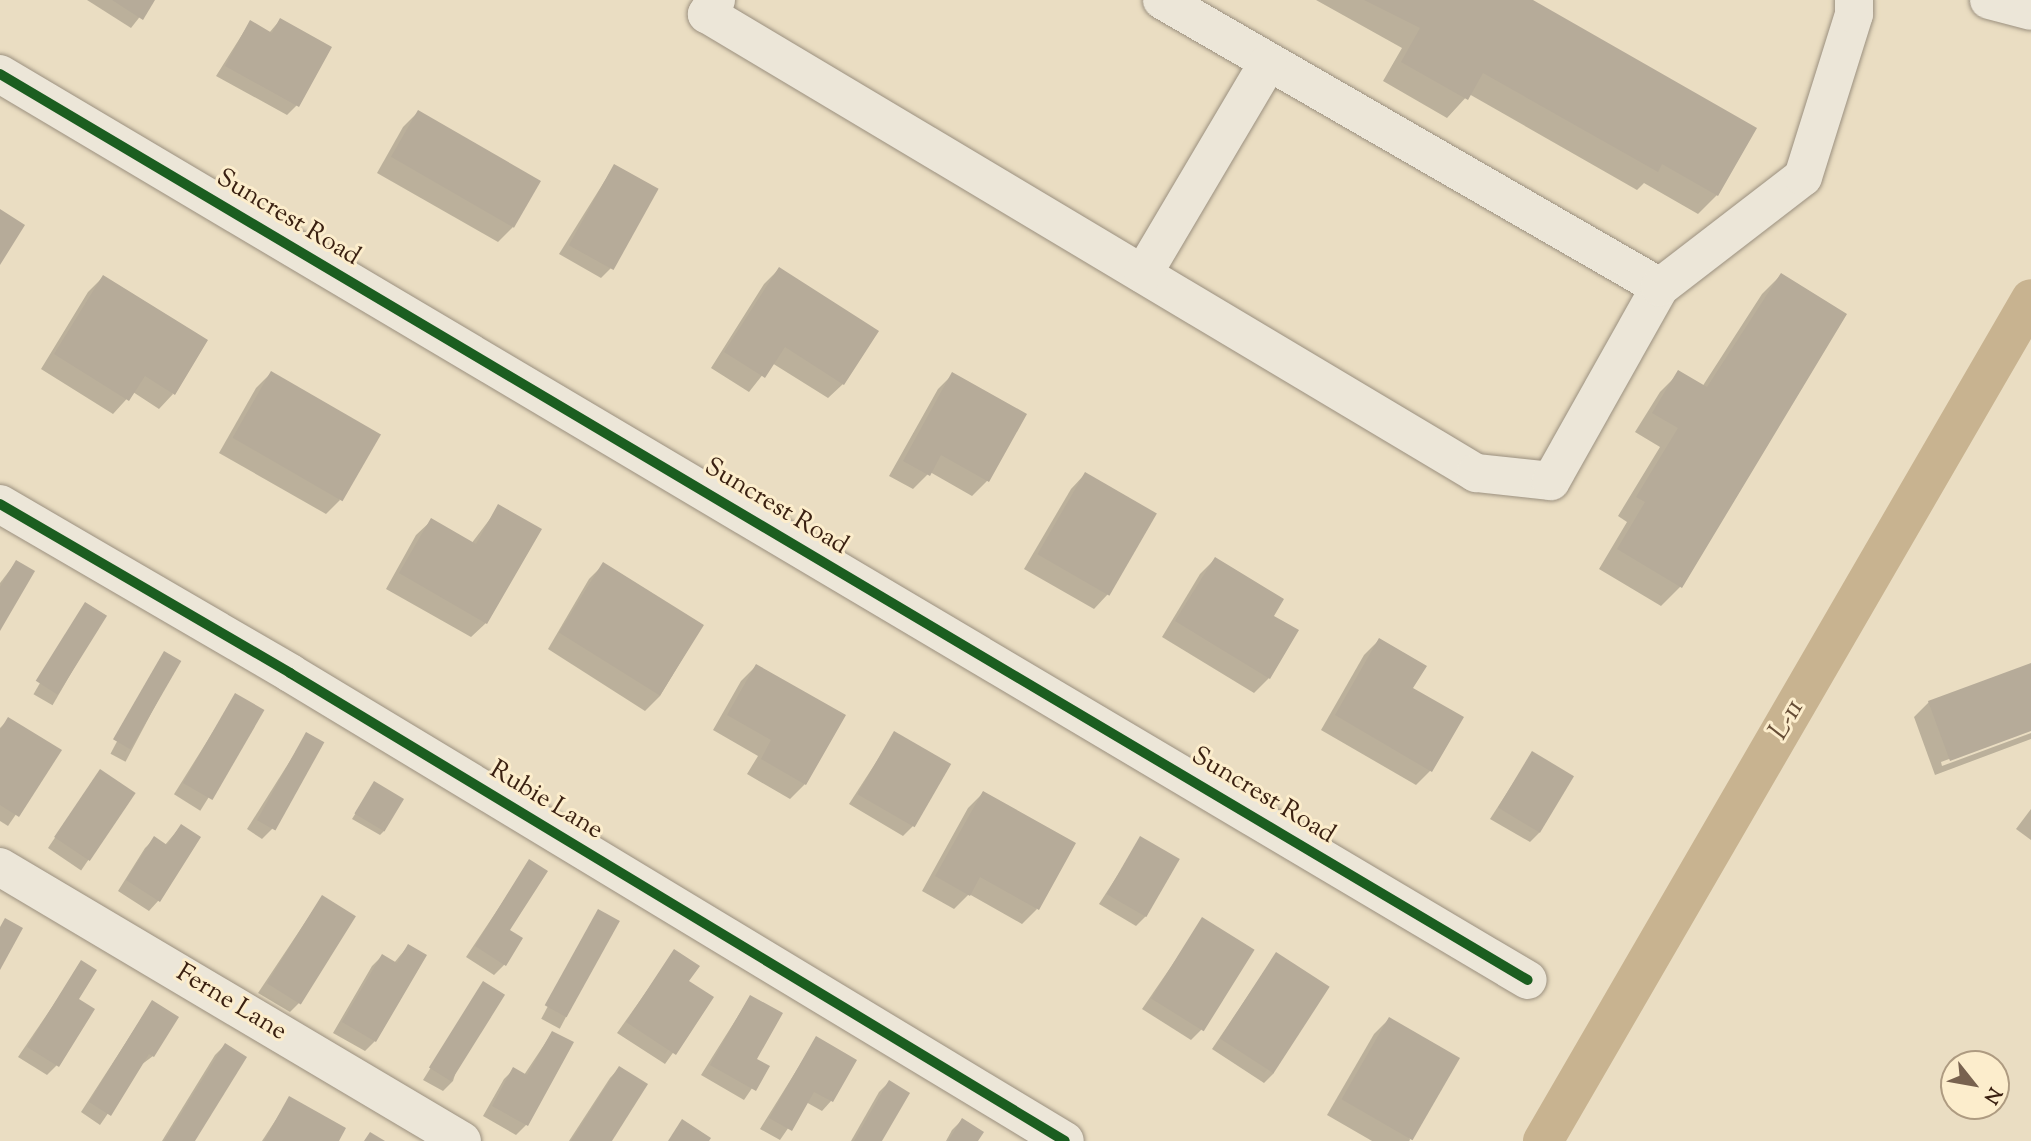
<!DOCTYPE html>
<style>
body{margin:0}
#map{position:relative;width:2031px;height:1141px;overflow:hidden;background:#eaddc2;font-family:"Sorts Mill Goudy",serif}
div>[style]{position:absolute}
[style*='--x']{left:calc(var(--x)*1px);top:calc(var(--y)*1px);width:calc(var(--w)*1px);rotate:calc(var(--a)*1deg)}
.shadow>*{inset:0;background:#0003;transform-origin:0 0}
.canal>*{height:40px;margin:-20px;padding:0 20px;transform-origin:20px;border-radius:20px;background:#c8b390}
.building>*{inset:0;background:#b6ab99;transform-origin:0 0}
.roads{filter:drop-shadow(0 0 2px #9b907f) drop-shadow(0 0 2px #9b907f)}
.minor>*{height:38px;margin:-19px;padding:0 19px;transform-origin:19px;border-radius:19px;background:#ece6d8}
.cycleway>*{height:10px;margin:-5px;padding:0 5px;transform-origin:5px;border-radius:5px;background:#1b5e20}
span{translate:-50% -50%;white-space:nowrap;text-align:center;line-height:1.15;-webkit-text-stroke:6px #fcedcc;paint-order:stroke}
.street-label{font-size:26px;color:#3a2011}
.water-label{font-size:28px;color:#664d36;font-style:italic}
.north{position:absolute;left:1940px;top:1050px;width:70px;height:70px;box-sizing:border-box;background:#fcedcc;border:2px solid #ae9b81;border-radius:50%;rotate:121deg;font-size:19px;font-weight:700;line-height:28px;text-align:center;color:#3a2011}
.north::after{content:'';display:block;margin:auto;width:24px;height:32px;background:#78624f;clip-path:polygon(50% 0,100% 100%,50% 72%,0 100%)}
</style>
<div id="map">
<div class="shadow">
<i style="clip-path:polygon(87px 0,153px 0,131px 28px)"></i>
<i style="clip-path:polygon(1316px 0,1529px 0,1717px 195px,1698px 214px,1644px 183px,1637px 190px,1469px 94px,1447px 118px,1383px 81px,1402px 48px)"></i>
<i style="clip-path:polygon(280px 20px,297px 105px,287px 115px,216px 76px,250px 22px,269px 33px)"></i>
<i style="clip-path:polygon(418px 112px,513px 227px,498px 242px,377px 173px,403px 127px)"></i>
<i style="clip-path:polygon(614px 166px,611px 268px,601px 278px,559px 254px)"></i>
<i style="clip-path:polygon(779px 269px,843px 384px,828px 398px,772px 363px,749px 392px,711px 368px,764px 284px)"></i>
<i style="clip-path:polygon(1781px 275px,1845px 314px,1680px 587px,1661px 606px,1599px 569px,1627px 522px,1618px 516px,1660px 447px,1635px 432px,1660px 392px,1679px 373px,1702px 387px,1762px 294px)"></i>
<i style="clip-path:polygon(103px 277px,173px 394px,159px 409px,133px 392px,113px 414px,41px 369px,88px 292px)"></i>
<i style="clip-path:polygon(271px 373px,340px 500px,326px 514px,219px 453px,256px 388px)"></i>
<i style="clip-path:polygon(953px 374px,1024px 414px,987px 481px,972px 496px,930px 472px,913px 489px,889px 476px,938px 389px)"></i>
<i style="clip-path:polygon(1085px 474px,1155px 514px,1108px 594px,1094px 609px,1024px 569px,1071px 489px)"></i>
<i style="clip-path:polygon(499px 507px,486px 623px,471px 637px,386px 589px,416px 535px,431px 521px,471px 544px)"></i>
<i style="clip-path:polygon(1215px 559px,1272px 616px,1269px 678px,1254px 693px,1162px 637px,1200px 574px)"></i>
<i style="clip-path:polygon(16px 562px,0 628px,0 583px)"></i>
<i style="clip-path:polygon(604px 564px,702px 626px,660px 696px,645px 711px,548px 649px,589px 579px)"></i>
<i style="left:85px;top:605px;width:22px;height:103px;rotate:30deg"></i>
<i style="clip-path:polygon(1379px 640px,1411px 689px,1431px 770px,1416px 785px,1321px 730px,1364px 655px)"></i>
<i style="left:164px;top:653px;width:17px;height:114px;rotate:28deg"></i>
<i style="clip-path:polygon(2031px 665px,2031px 729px,1941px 762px,1942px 766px,2031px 733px,2031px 739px,1935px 775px,1914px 717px,1929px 702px)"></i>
<i style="clip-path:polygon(756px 666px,805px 784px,790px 799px,747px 774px,758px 756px,713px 730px,741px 681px)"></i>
<i style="left:236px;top:695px;width:31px;height:117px;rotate:32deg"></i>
<i style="clip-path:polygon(9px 719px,59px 751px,8px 826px,0 821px,0 728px)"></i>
<i style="clip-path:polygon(895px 733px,913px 826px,903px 836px,849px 804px)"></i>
<i style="clip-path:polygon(307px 734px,272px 829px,262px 839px,247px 829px)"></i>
<i style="clip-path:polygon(1532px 754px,1540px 832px,1530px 842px,1490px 819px)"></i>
<i style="left:100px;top:771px;width:40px;height:93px;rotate:34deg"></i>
<i style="clip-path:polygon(374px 784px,384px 831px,380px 835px,352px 819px)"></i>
<i style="clip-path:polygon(983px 793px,1037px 909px,1022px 924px,969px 894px,954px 909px,922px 891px,968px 808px)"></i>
<i style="clip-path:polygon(2031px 809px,2031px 840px,2016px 829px)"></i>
<i style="clip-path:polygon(181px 826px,158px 901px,149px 911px,118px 891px,145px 848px,155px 838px,165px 845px)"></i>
<i style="clip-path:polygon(1141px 839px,1146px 916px,1136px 926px,1099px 904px)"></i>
<i style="clip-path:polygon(530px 861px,508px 931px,504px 965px,494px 975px,466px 957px)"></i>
<i style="clip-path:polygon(322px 897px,300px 1002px,290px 1012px,258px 993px)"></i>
<i style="left:598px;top:912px;width:21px;height:121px;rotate:28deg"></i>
<i style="clip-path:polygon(1203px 920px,1201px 1030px,1191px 1040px,1142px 1009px)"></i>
<i style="clip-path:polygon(408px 946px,375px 1041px,365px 1051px,333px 1033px,372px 966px,382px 956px,394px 963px)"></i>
<i style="clip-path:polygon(675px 951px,687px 982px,712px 998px,665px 1064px,617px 1033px)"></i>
<i style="clip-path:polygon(1276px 954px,1274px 1073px,1264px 1083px,1212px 1049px)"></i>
<i style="clip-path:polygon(82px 963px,57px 1065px,47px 1075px,18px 1057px)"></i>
<i style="clip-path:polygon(483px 984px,453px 1081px,443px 1091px,423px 1080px)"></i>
<i style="clip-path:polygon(750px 997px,755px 1060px,767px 1066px,744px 1100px,701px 1075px)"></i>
<i style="clip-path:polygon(152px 1002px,153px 1056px,141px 1065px,100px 1125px,81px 1112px)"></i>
<i style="clip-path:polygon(1389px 1019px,1410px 1140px,1409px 1141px,1372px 1141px,1327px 1115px,1374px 1034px)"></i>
<i style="clip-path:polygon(552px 1033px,526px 1125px,516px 1135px,483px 1116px,504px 1079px,514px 1069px,524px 1075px)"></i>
<i style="clip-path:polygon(816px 1039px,855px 1060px,831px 1101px,822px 1111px,806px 1102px,780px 1140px,760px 1129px)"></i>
<i style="clip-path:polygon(225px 1045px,193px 1141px,162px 1141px,215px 1055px)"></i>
<i style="clip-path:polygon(619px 1068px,610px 1141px,569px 1141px,610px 1078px)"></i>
<i style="clip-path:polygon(889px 1082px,880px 1141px,851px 1141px,879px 1092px)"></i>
<i style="clip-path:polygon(290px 1098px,337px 1141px,262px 1141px)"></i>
<i style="clip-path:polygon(962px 1120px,976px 1141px,946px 1141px,952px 1130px)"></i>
</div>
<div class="canal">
<i style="--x:1543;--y:1141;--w:973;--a:-59.9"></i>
</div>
<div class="building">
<i style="clip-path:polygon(112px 0,155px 0,143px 20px)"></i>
<i style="clip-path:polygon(1364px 0,1533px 0,1757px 128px,1718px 196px,1662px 164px,1658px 172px,1483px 73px,1468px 100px,1401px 62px,1420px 28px)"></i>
<i style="clip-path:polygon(280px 18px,332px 47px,299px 107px,225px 66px,250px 20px,272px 33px)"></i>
<i style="left:418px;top:110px;width:142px;height:54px;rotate:30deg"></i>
<i style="left:614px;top:164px;width:51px;height:93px;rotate:29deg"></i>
<i style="clip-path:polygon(0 209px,25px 225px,0 265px)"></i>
<i style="clip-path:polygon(779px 267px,879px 331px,844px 385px,785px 347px,765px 378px,724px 352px)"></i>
<i style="clip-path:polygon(1781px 273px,1847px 314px,1682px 588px,1617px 549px,1645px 502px,1636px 497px,1678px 428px,1652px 413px,1678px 370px,1707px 387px)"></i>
<i style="clip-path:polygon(103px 275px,208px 340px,175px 395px,145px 376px,129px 401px,54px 354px)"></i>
<i style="left:271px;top:371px;width:127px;height:77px;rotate:30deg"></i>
<i style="clip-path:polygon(952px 372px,1027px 414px,989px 482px,941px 455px,930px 476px,903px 461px)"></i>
<i style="left:1085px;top:472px;width:83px;height:95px;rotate:30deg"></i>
<i style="clip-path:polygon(498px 504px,542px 529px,487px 624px,399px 573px,431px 518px,476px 544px)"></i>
<i style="clip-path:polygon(1215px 557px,1284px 599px,1274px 616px,1299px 630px,1270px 679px,1175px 621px)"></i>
<i style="clip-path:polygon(16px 560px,35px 571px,0 631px,0 587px)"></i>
<i style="left:603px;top:562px;width:119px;height:83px;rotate:32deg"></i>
<i style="left:85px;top:602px;width:26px;height:93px;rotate:32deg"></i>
<i style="clip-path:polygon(1379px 638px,1427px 666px,1413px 688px,1464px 717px,1432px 772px,1335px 715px)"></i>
<i style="left:164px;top:651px;width:20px;height:102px;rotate:30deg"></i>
<i style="clip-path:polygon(2031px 663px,2031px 731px,1950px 761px,1928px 701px)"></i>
<i style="clip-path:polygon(756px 664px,846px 715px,806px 785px,761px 759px,771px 740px,727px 715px)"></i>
<i style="left:235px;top:693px;width:34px;height:104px;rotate:30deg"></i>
<i style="clip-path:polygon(8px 717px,62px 750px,19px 817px,0 805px,0 730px)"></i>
<i style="left:894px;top:731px;width:66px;height:73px;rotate:30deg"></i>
<i style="left:306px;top:732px;width:21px;height:101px;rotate:29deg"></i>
<i style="left:1532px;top:751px;width:49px;height:66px;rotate:31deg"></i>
<i style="left:100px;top:769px;width:43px;height:82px;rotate:34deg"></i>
<i style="left:374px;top:781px;width:35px;height:38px;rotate:31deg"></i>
<i style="clip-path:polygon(983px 791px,1076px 843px,1039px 910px,980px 877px,970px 896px,935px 876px)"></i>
<i style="clip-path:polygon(181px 824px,201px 837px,160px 902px,126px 880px,154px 836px,167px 845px)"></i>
<i style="left:1140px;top:836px;width:46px;height:67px;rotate:30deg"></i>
<i style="clip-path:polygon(529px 859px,548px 871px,510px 930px,523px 938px,506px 966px,475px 946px)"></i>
<i style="left:322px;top:895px;width:40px;height:104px;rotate:32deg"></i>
<i style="left:598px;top:909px;width:25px;height:110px;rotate:29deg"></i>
<i style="left:1202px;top:917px;width:62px;height:96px;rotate:32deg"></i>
<i style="clip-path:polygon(5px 918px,23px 928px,0 970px,0 927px)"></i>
<i style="clip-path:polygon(408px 944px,427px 955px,376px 1042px,342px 1022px,382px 954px,397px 963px)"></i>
<i style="clip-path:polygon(674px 949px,700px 966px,689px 981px,714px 997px,676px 1055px,626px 1022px)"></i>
<i style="left:1276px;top:952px;width:64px;height:103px;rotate:33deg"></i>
<i style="clip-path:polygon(81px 960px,97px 970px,79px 999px,95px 1009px,59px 1067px,27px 1047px)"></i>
<i style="left:483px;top:981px;width:26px;height:102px;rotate:32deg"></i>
<i style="clip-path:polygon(750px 995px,783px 1013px,757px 1059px,770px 1066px,756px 1091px,710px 1065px)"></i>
<i style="clip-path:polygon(152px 1000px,179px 1017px,154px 1057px,149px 1054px,111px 1116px,89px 1102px)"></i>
<i style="left:1389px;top:1017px;width:82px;height:95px;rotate:30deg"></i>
<i style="clip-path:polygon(552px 1031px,574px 1042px,528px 1126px,492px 1106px,513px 1067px,527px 1075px)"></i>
<i style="clip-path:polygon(816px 1036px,857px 1060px,833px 1102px,814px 1092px,792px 1131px,769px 1118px)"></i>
<i style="clip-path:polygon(225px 1043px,247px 1057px,195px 1141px,164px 1141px)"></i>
<i style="clip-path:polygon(619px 1066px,648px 1084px,612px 1141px,571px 1141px)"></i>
<i style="clip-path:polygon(889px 1080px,910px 1093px,882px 1141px,854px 1141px)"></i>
<i style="clip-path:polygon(289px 1096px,346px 1128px,339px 1141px,264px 1141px)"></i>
<i style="clip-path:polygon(962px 1118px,984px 1132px,978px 1141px,948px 1141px)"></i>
<i style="clip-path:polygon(682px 1119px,711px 1138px,709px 1141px,668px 1141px)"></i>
<i style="clip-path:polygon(370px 1132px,385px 1141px,364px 1141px)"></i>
</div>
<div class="roads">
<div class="minor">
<i style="--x:716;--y:0;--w:17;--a:123"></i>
<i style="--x:707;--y:14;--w:896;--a:30.83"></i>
<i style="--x:1476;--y:473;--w:75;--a:6.1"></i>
<i style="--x:1551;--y:481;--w:223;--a:-60.7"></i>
<i style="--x:1162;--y:0;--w:575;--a:29.96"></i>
<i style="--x:1660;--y:287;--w:180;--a:-37.6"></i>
<i style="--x:1803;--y:177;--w:171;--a:-72.6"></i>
<i style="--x:1854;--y:14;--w:14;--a:-90"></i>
<i style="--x:1989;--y:0;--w:43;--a:14.7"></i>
<i style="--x:0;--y:74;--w:1776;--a:30.67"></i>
<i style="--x:1143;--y:274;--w:245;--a:-59.4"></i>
<i style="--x:0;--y:504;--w:336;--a:30.2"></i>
<i style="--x:290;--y:673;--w:905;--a:31.13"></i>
<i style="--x:0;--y:867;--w:537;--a:30.67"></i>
</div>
</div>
<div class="cycleway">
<i style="--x:0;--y:74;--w:1776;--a:30.67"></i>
<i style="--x:0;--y:504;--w:336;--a:30.2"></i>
<i style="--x:290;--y:673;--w:905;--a:31.13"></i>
</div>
<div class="street-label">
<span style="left:288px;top:218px;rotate:31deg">Suncrest Road</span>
<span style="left:776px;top:507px;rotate:31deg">Suncrest Road</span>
<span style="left:1263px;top:796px;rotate:31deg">Suncrest Road</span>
<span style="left:546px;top:801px;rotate:31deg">Rubie Lane</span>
<span style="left:231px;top:1003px;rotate:31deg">Ferne Lane</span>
</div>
<div class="water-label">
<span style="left:1787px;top:720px;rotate:-60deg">L-11</span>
</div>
<div class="north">N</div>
</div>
